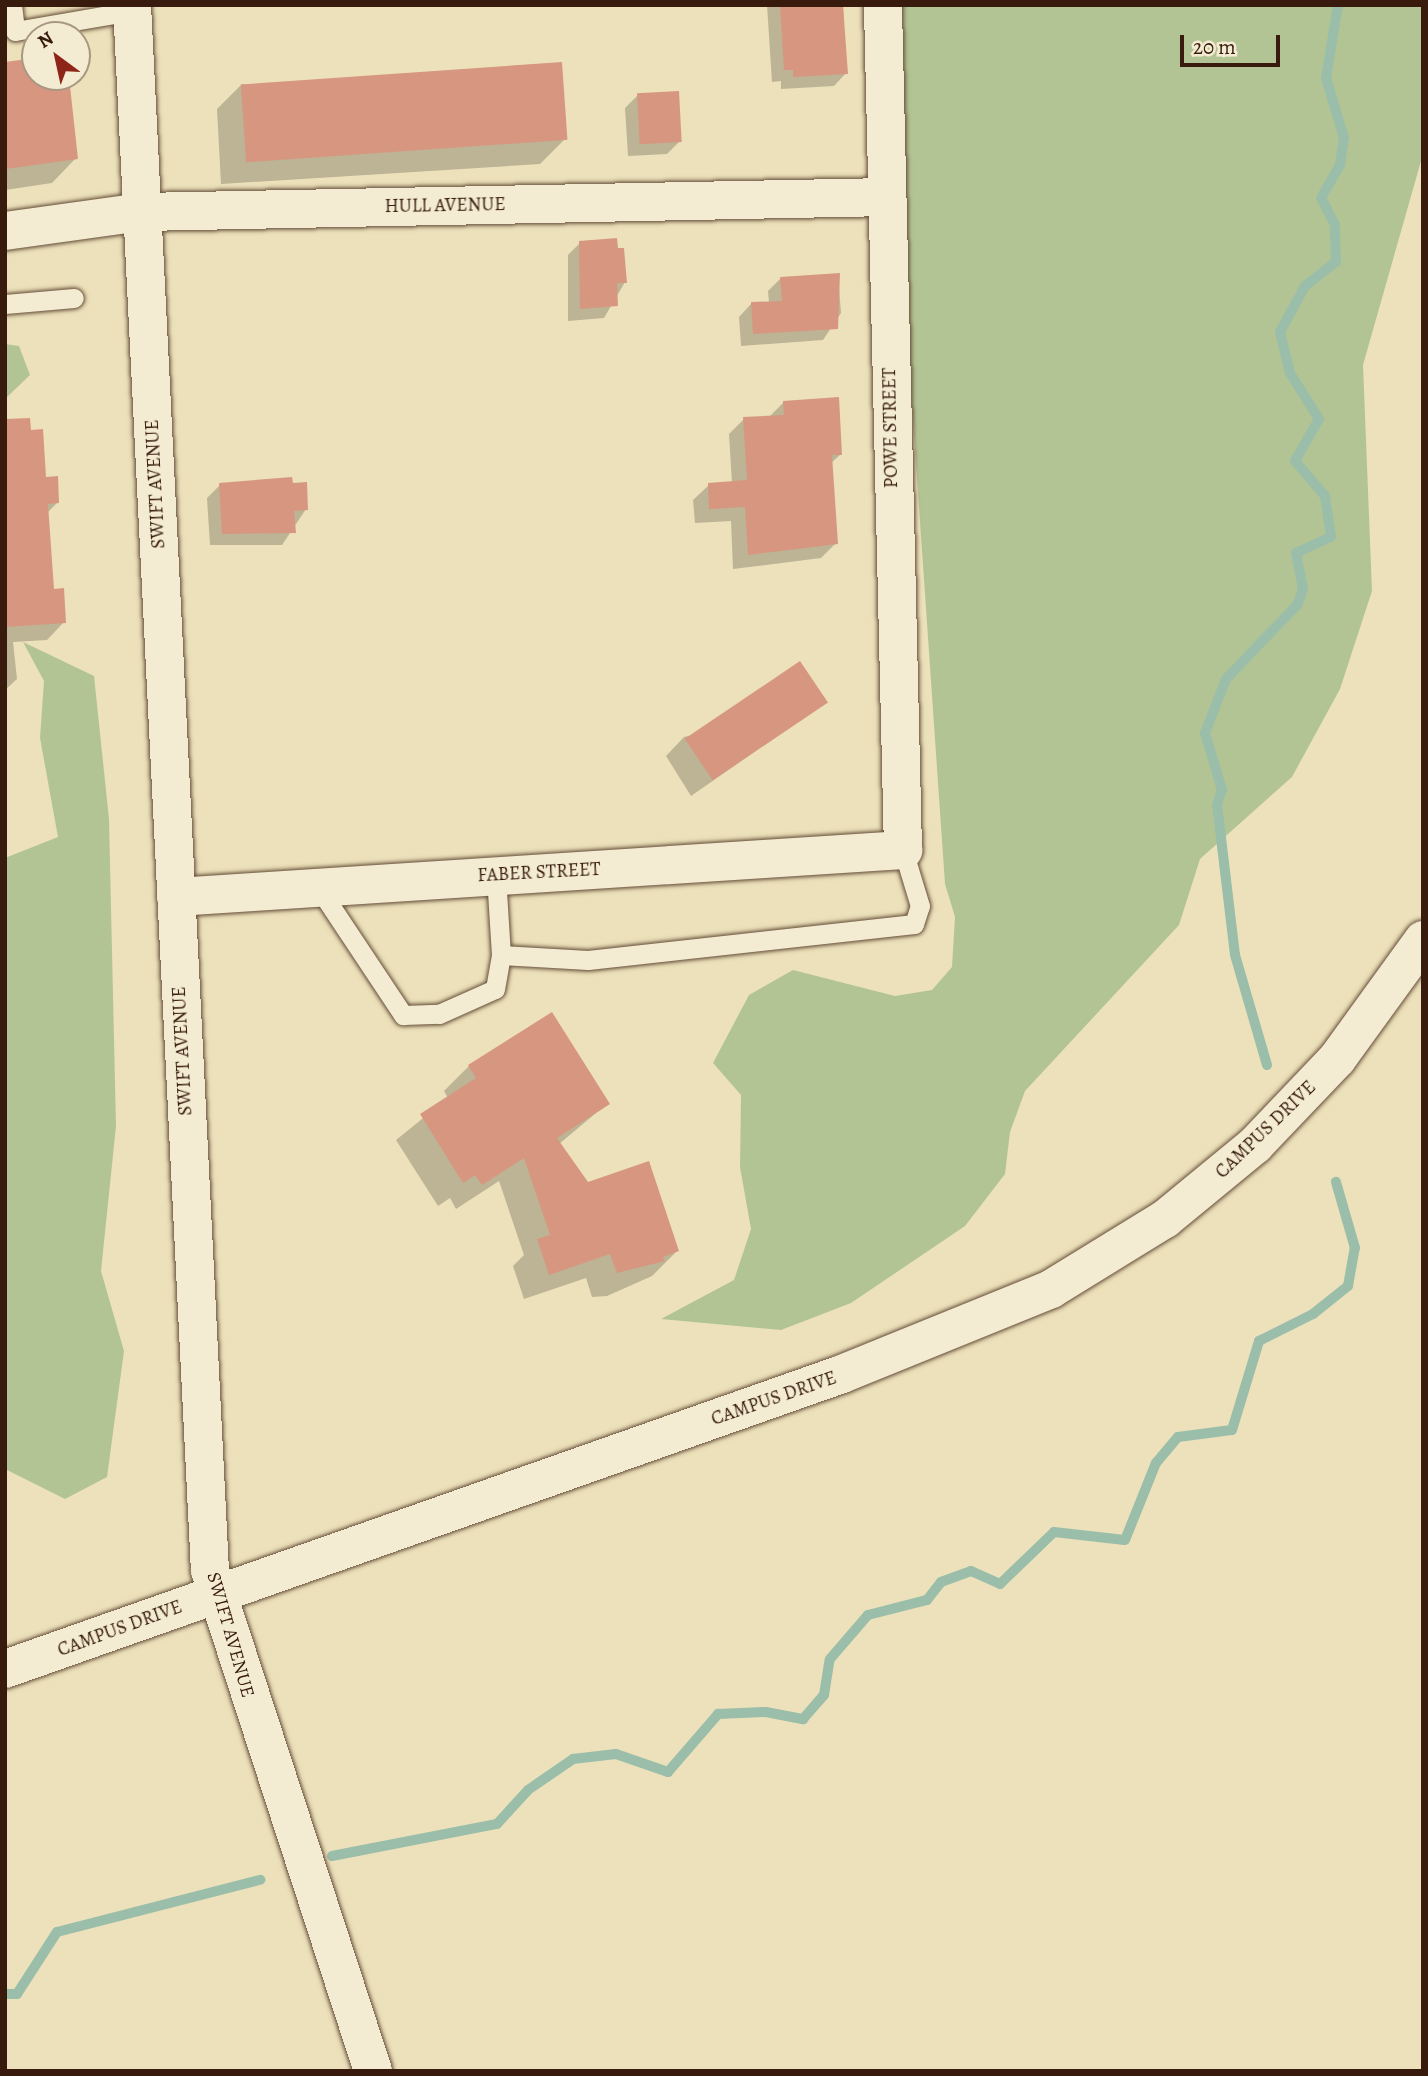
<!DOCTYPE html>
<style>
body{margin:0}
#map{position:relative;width:1428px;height:2076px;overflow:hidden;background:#ece1ba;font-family:Alegreya,serif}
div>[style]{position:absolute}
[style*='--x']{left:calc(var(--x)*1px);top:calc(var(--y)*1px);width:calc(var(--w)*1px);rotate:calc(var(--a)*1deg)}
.green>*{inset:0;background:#b3c494}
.shadow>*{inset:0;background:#0003}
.stream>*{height:10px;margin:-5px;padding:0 5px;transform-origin:5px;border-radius:5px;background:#9abeaa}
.building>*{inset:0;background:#d79680;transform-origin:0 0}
.roads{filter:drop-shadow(0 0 2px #654c38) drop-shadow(0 0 2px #654c38)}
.lane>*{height:19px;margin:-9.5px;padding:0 9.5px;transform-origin:9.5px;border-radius:9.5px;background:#f3ecd2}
.street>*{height:38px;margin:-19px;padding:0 19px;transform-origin:19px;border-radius:19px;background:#f3ecd2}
.secondary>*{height:38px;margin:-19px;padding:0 19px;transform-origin:19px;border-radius:19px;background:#f3ecd2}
span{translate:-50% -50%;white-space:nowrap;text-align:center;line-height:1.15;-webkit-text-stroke:7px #f3ecd2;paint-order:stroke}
.street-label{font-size:19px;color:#381b0d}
.frame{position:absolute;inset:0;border:7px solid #381b0d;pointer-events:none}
.north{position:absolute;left:21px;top:21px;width:70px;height:70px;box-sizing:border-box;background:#f3ecd2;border:2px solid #a89883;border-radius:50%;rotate:327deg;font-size:19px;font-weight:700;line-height:28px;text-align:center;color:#381b0d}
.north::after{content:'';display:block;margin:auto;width:24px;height:32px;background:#8f2418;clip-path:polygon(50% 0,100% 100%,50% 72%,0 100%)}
.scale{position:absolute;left:1180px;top:35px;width:100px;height:32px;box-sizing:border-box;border:4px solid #381b0d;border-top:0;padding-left:9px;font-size:21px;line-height:24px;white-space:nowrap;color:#381b0d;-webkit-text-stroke:5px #f3ecd2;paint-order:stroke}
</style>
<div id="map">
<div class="green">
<i style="clip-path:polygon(902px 5px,1423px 5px,1423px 154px,1363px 365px,1372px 591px,1340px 689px,1292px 777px,1200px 859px,1179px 925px,1025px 1091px,1010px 1132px,1005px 1174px,965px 1226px,851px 1303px,781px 1330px,661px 1319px,734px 1280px,751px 1229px,740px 1167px,741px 1095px,713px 1063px,749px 995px,793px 970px,895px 996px,932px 990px,952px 967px,955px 917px,945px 884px,910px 377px)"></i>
<i style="clip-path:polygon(5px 344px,19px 346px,30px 375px,5px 399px)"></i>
<i style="clip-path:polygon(23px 642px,94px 676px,109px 819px,116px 1126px,101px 1271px,124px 1351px,107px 1477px,65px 1499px,5px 1469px,5px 858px,58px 837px,40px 738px,44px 681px)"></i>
</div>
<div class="shadow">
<i style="clip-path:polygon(767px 5px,843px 5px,846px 73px,834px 86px,781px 89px,781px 81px,772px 82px)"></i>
<i style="clip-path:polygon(35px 59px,35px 77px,67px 77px,76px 158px,52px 183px,5px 190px,5px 64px)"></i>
<i style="clip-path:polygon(242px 84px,565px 139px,540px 164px,221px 184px,217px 109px)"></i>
<i style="clip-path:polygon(638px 95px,680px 141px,667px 154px,628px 156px,625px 108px)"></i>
<i style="clip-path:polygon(580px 243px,625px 282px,604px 318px,568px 321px,568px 255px)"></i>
<i style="clip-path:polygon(838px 275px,841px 313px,823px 340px,741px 346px,739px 317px,751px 304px,769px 303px,768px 291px,781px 278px)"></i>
<i style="clip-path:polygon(784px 402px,841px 454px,831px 463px,836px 543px,821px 558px,733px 569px,731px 521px,695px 523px,693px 500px,709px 485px,732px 483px,729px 434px,744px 419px,769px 417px)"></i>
<i style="clip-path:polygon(5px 421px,58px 502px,47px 513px,52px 591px,64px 622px,47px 640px,13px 642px,17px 679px,5px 690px)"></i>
<i style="clip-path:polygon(220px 485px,306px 509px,282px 545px,210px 545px,207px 498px)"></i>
<i style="clip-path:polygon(825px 703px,691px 796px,666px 756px,684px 737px)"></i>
<i style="clip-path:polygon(469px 1066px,608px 1103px,559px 1144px,587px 1184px,677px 1251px,652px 1276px,607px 1296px,592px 1297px,586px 1278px,524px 1299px,513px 1266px,524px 1255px,499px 1181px,456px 1209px,450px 1198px,438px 1206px,396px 1140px,448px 1098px,444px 1091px)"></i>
</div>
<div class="stream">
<i style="--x:1267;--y:1065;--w:115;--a:-106.2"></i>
<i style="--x:1235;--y:955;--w:151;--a:-96.8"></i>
<i style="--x:1217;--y:805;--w:16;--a:-72"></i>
<i style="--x:1222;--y:790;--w:59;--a:-106.6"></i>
<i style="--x:1205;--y:733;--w:58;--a:-68.7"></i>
<i style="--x:1226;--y:679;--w:104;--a:-46.2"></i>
<i style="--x:1298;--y:604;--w:16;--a:-72"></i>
<i style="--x:1303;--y:589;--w:37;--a:-101"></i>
<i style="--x:1296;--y:553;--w:38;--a:-25"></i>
<i style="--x:1331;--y:537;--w:41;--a:-98.3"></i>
<i style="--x:1325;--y:496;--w:46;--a:-130.6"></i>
<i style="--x:1295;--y:461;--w:48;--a:-60.3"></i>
<i style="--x:1319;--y:419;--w:54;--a:-122.2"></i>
<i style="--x:1290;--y:373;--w:42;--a:-103.7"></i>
<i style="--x:1280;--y:332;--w:52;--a:-61.5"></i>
<i style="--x:1305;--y:286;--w:39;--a:-38"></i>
<i style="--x:1336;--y:262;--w:37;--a:-92"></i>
<i style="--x:1335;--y:225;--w:30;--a:-117"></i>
<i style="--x:1321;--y:198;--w:38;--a:-60"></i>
<i style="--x:1340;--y:165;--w:27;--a:-82"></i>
<i style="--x:1344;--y:138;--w:63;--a:-106.7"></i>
<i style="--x:1326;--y:78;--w:74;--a:-80.7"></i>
<i style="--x:332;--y:1856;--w:168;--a:-11"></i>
<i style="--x:497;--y:1824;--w:46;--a:-47.6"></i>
<i style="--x:528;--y:1790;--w:55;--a:-34.6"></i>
<i style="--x:573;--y:1759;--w:43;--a:-6.6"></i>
<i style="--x:616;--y:1754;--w:55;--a:19.1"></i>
<i style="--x:668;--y:1772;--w:77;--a:-49.2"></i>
<i style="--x:718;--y:1714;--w:48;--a:-2.4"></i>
<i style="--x:766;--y:1712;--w:38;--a:11"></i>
<i style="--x:803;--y:1719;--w:32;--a:-49"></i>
<i style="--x:824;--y:1695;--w:36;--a:-81"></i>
<i style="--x:830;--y:1659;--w:58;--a:-49.2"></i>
<i style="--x:868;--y:1615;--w:61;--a:-14.3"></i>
<i style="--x:927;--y:1600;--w:23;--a:-52"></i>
<i style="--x:941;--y:1582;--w:32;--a:-20"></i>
<i style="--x:971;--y:1571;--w:32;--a:24"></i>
<i style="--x:1000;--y:1584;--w:75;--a:-43.9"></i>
<i style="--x:1054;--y:1532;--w:71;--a:6.4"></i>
<i style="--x:1125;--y:1540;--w:83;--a:-68.1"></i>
<i style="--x:1156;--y:1463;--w:34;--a:-50"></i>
<i style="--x:1178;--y:1437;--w:54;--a:-7.4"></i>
<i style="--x:1232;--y:1430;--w:93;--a:-73.1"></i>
<i style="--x:1259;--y:1341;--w:60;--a:-26.6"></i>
<i style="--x:1313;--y:1314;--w:45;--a:-38.7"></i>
<i style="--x:1348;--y:1286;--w:39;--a:-80"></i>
<i style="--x:1355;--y:1248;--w:69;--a:-106.1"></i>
<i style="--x:5;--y:1994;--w:12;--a:0"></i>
<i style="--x:17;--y:1994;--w:74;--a:-57.2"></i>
<i style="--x:57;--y:1932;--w:210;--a:-14.4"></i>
</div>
<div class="building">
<i style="clip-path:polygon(780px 5px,843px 5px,848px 74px,793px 77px,793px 70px,784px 70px)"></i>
<i style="clip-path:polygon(35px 58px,35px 77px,69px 77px,78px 159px,5px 169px,5px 62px)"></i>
<i style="left:562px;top:62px;width:78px;height:322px;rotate:86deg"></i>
<i style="left:679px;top:91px;width:51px;height:42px;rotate:87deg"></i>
<i style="clip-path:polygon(617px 238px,618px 248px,624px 248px,627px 283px,617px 283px,618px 306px,580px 309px,579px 241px)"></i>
<i style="clip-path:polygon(840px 273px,838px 329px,753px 334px,751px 302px,782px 301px,780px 277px)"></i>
<i style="clip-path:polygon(839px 397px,842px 455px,832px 455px,838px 544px,748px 555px,745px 507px,709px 509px,708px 483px,747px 480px,743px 417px,784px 415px,783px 401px)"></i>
<i style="clip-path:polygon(30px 418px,31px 430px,43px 429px,46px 477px,58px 476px,59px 503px,48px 504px,54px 589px,64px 588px,66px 623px,5px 627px,5px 419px)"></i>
<i style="clip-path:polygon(292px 477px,293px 483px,307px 482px,308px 510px,294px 511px,296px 533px,222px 534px,219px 483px)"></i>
<i style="left:800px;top:661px;width:50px;height:139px;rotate:56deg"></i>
<i style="clip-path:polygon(552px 1012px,610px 1104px,557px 1138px,588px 1182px,649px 1161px,679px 1251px,663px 1257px,665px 1261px,617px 1273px,610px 1254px,549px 1275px,537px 1239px,550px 1235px,524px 1158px,482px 1185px,475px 1175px,463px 1183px,420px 1114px,476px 1078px,468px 1065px)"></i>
</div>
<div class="roads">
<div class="lane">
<i style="--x:12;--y:5;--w:26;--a:83"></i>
<i style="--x:15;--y:31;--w:119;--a:-9.7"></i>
<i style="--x:5;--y:304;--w:69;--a:-5"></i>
<i style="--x:318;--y:887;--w:154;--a:56.4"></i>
<i style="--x:403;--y:1015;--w:36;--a:-2"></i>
<i style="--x:439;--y:1014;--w:61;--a:-24.1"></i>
<i style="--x:495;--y:989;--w:35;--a:-80"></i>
<i style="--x:501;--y:955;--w:80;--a:-93.6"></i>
<i style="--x:501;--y:955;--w:87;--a:3.3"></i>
<i style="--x:588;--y:960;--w:328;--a:-6.3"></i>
<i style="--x:914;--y:924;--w:19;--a:-72"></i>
<i style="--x:920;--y:906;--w:59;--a:-106.9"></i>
</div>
<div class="street">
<i style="--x:5;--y:231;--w:138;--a:-7.9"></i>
<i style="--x:142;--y:212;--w:745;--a:-1.15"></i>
<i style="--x:176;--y:897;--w:729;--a:-3.7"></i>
<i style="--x:903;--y:850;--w:845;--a:-91.36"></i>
<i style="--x:5;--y:1669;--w:887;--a:-19.41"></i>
<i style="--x:842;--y:1374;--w:226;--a:-22.1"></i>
<i style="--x:1051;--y:1289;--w:134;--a:-31.6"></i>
<i style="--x:1165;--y:1219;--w:117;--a:-39.4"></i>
<i style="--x:1255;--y:1145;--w:119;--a:-46.4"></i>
<i style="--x:1337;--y:1059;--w:147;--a:-54.1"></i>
</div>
<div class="secondary">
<i style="--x:132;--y:5;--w:1567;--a:87.15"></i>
<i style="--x:210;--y:1570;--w:527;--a:71.98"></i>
</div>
</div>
<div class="street-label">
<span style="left:445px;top:206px;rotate:-1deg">HULL AVENUE</span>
<span style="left:891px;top:428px;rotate:-91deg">POWE STREET</span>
<span style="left:156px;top:484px;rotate:-93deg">SWIFT AVENUE</span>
<span style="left:539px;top:873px;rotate:-3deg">FABER STREET</span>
<span style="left:183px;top:1051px;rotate:-93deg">SWIFT AVENUE</span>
<span style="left:1266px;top:1130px;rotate:-44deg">CAMPUS DRIVE</span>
<span style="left:774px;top:1399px;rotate:-19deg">CAMPUS DRIVE</span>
<span style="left:120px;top:1629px;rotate:-20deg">CAMPUS DRIVE</span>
<span style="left:230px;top:1635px;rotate:74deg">SWIFT AVENUE</span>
</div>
<div class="frame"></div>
<div class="north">N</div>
<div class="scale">20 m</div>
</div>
